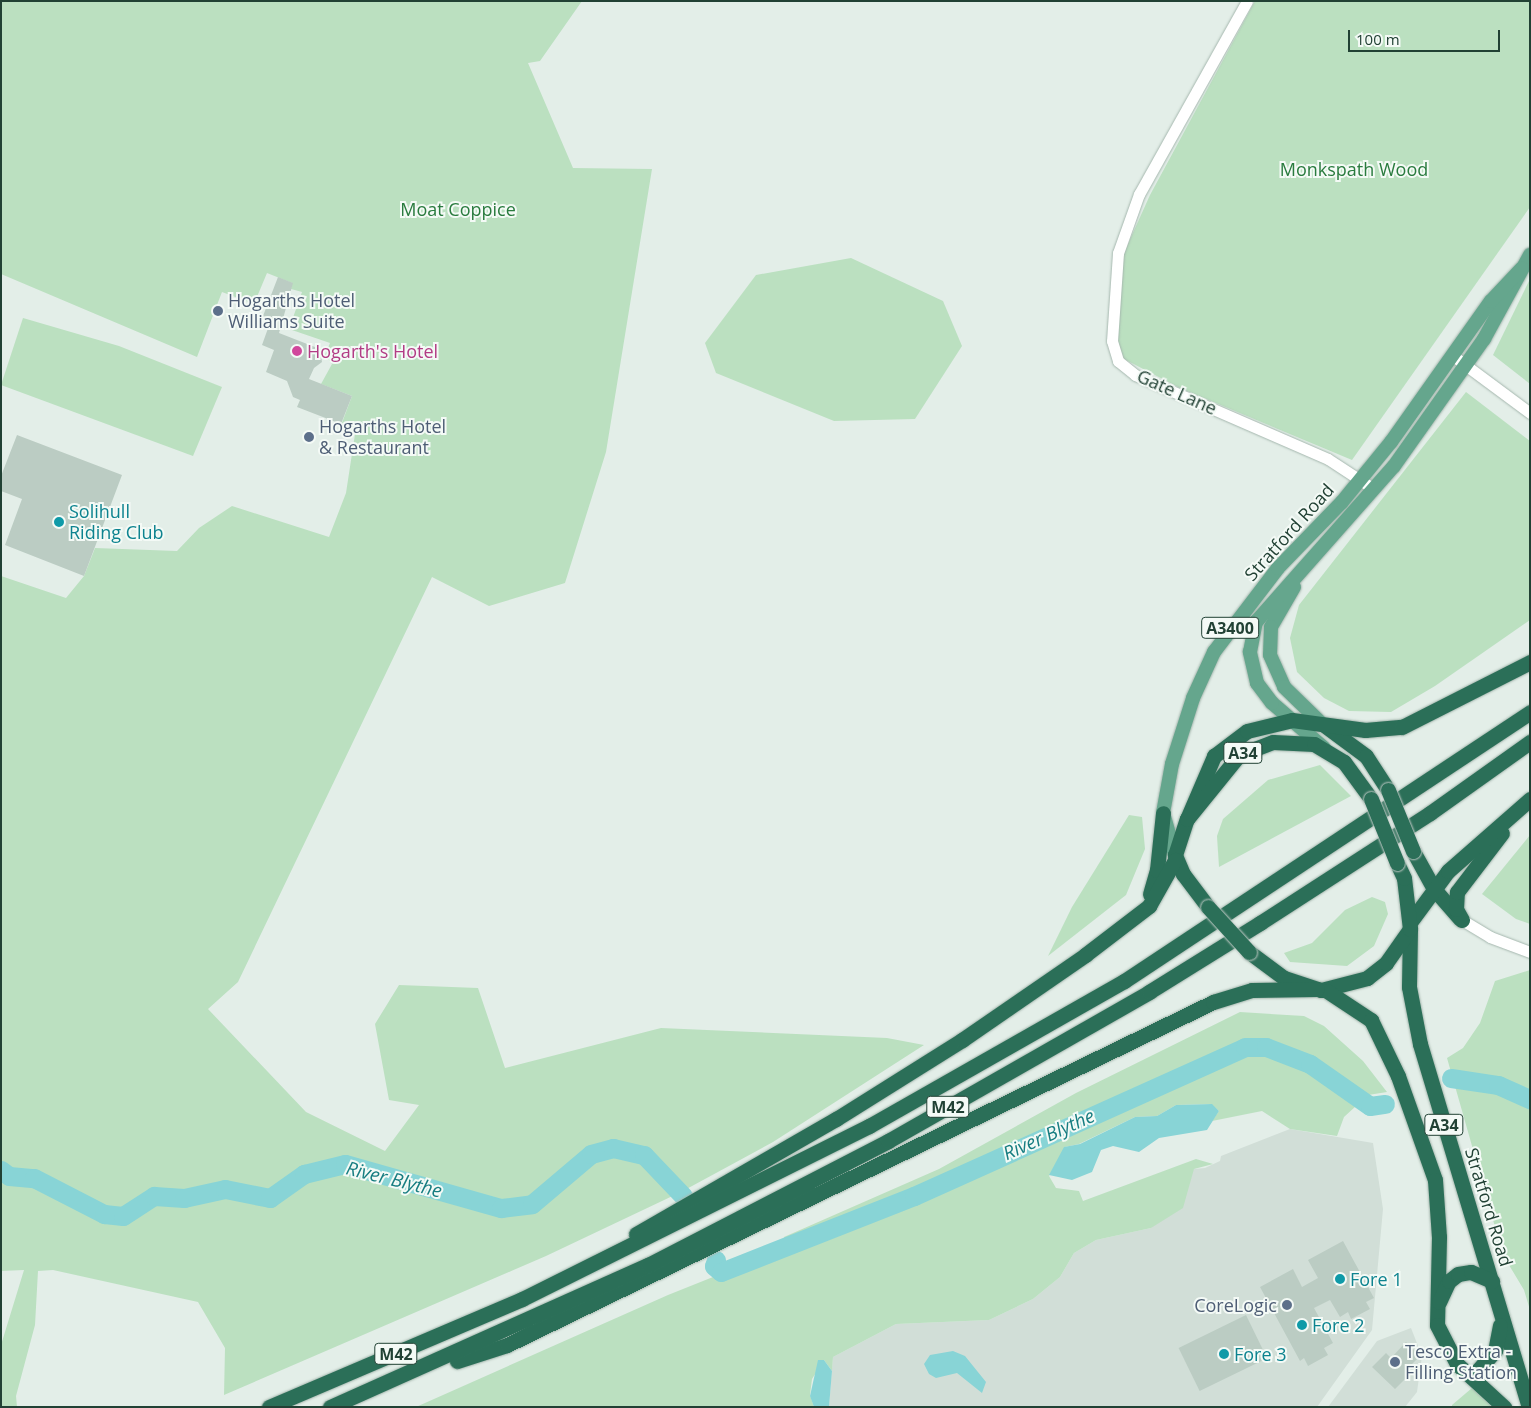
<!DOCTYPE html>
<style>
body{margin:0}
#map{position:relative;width:1531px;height:1408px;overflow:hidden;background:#e3eee8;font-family:"Open Sans",sans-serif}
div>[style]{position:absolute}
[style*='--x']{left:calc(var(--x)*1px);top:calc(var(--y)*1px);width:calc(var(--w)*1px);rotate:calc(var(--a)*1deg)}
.built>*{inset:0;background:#d1ded7}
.green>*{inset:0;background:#bbe0c0}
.water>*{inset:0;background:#88d4d6}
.river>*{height:19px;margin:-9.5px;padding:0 9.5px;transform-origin:9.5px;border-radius:9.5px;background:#88d4d6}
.building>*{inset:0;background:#bbccc3;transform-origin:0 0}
.roads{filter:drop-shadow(0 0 1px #a5b7ae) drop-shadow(0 0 1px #a5b7ae)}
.minor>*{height:11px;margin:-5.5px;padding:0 5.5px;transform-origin:5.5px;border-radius:5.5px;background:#fff}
.major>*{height:14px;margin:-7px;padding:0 7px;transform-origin:7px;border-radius:7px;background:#65a68d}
.highway>*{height:15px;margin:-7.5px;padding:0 7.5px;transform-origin:7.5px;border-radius:7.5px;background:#2b6f58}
.bridges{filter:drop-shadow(0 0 1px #c1cac6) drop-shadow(0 0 1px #c1cac6)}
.highway-bridge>*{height:15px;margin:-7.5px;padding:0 7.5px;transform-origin:7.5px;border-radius:7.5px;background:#2b6f58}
.dots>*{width:14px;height:14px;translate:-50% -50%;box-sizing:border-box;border:2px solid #f4faf6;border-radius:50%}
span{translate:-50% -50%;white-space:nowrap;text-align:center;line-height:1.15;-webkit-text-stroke:4px #f4faf6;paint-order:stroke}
.shield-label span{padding:1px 4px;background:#f4faf6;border:1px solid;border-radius:4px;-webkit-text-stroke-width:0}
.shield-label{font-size:16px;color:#214134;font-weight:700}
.park-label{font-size:18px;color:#297b3e}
.service-label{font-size:18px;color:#4e5e75}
.left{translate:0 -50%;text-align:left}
.right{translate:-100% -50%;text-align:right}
.hotel-label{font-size:18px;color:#b23c85}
.street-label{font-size:18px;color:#214134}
.culture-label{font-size:18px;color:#0d838f}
.water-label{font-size:19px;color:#177d81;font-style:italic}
.frame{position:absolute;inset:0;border:2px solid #214134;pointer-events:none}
.scale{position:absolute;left:1348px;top:30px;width:152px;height:22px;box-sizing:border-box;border:2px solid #214134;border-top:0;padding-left:6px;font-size:15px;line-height:18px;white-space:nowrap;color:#214134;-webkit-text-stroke:4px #f4faf6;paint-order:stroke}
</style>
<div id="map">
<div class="built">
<i style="clip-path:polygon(1290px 1129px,1373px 1143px,1383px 1209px,1372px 1330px,1317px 1407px,829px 1407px,833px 1357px,896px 1324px,989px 1320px,1033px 1299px,1060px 1277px,1074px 1253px,1096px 1240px,1151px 1228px,1194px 1169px,1205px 1168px,1220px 1161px,1221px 1156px)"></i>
<i style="clip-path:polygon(1411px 1328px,1422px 1356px,1417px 1392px,1405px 1407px,1328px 1407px,1377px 1341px)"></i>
</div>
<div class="green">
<i style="clip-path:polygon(1px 1px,582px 1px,540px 61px,528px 63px,573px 168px,652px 169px,606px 452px,565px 583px,489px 606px,432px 577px,238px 982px,208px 1009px,306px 1112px,385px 1151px,419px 1105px,389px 1100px,375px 1024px,399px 985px,478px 988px,505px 1068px,661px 1028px,887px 1038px,924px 1045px,773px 1142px,681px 1192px,546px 1256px,224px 1395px,225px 1348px,198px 1302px,53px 1270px,38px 1271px,35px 1325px,16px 1396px,17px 1407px,1px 1407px,1px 1345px,24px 1270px,1px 1271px,1px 576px,66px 598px,84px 576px,95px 548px,177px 551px,199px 528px,232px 506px,329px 537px,346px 493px,355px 434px,340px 428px,352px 396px,321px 384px,332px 364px,325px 355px,330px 343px,289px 329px,302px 292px,291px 289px,292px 283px,267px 273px,254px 304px,222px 292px,197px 357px,1px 274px)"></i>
<i style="clip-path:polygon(1255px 1px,1530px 1px,1530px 207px,1352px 460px,1180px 388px,1122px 358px,1115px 327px,1123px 255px,1150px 195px)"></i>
<i style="clip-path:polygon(851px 258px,943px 301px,962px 346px,915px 419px,834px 421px,716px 373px,705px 343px,756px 275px)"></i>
<i style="clip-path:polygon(1530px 279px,1530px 384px,1493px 355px)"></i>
<i style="clip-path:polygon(23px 318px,119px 346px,222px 387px,193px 456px,1px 385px)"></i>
<i style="clip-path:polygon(1466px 392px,1530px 441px,1530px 620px,1435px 686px,1391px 712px,1349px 711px,1324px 698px,1297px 672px,1290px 638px,1299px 605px)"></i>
<i style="clip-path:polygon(1320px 765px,1351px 796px,1219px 867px,1217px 836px,1223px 819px,1268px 780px)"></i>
<i style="clip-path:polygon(1129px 815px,1142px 817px,1145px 849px,1126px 895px,1048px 956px,1072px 907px)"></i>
<i style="clip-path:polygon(1530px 835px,1530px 924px,1516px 919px,1482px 894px)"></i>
<i style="clip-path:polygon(1372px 897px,1385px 902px,1388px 914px,1374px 946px,1347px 966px,1290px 962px,1284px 953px,1312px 943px,1345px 910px)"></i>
<i style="clip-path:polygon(1530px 970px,1530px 1310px,1524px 1290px,1503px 1255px,1447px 1058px,1463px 1048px,1480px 1023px,1495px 981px)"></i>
<i style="clip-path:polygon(1240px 1012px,1304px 1016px,1324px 1026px,1363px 1061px,1387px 1092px,1368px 1095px,1344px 1117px,1337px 1136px,1290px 1129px,1262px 1111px,1212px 1121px,1219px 1111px,1211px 1104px,1176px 1105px,1157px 1116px,1135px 1117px,1079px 1144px,1065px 1147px,1049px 1176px,1056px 1188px,1079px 1191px,1083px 1201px,1196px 1159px,1213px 1164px,1194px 1169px,1183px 1208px,1151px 1228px,1096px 1240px,1074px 1253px,1060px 1277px,1033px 1299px,989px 1320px,896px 1324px,833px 1357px,832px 1371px,824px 1360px,812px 1379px,810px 1395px,814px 1407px,416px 1407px,668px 1295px,783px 1249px,784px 1237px,939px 1169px,1076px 1093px)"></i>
<i style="clip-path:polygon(1472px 1388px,1492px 1407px,1452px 1407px,1452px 1405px)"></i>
</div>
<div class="water">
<i style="clip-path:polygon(1212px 1104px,1219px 1111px,1207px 1130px,1159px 1138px,1139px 1152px,1113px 1146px,1101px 1150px,1092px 1172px,1072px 1180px,1049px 1175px,1064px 1147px,1080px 1144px,1135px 1117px,1157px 1116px,1176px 1105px)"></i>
<i style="clip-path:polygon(953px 1351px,965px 1356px,986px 1382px,982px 1393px,957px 1373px,936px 1378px,929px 1374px,924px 1364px,930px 1355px)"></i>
<i style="clip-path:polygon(818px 1360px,824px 1360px,832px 1371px,829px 1407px,814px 1407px,810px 1396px)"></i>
</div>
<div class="river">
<i style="--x:1451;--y:1078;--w:48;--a:8.5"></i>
<i style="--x:1498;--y:1085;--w:35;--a:24"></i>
<i style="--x:1;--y:1170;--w:10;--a:37"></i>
<i style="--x:9;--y:1176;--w:25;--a:5"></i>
<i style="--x:34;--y:1178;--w:79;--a:27.2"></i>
<i style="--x:104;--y:1214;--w:19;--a:6"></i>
<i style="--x:123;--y:1216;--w:37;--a:-33"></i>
<i style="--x:154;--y:1196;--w:30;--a:4"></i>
<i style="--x:184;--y:1198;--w:42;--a:-12.4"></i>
<i style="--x:225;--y:1189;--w:46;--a:11.3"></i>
<i style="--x:270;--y:1198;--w:42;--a:-35.2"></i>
<i style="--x:304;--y:1174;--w:42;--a:-13.7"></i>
<i style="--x:345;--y:1164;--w:162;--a:15.8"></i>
<i style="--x:501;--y:1208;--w:31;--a:-7"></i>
<i style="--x:532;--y:1204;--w:77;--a:-40.3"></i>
<i style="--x:591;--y:1154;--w:23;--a:-15"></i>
<i style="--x:613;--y:1148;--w:32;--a:13"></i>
<i style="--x:644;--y:1155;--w:57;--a:46.4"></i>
<i style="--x:716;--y:1260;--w:6;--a:108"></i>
<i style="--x:714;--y:1266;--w:9;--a:41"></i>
<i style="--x:721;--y:1272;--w:207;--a:-21.5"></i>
<i style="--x:914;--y:1196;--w:363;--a:-24.2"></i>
<i style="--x:1245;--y:1047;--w:21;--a:0"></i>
<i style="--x:1266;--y:1047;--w:47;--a:21.1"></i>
<i style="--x:1310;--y:1064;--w:73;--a:35"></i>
<i style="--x:1370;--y:1106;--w:15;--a:-8"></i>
</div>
<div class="building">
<i style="clip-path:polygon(278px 277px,293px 283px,279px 333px,320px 349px,322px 362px,314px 368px,309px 379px,352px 396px,341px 424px,297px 407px,300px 400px,293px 397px,287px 381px,266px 372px,274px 350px,262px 345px,271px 320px,263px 316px)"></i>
<i style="clip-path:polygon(17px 435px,122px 475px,84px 576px,5px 545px,22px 499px,1px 491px,1px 476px)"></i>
<i style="clip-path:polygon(1343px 1241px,1374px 1298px,1366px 1302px,1370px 1309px,1351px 1319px,1348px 1312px,1340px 1317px,1330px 1300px,1314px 1308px,1333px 1343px,1324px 1348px,1328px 1355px,1308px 1366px,1304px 1358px,1300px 1361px,1260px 1287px,1293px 1269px,1302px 1287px,1318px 1278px,1308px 1260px)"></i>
<i style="left:1246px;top:1315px;width:48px;height:75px;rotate:64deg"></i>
<i style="clip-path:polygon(1406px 1342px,1420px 1356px,1405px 1371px,1409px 1375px,1395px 1389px,1372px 1367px,1386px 1353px,1391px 1358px)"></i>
</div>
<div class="roads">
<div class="minor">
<i style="--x:1247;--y:1;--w:221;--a:119.2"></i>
<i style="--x:1139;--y:194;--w:63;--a:109.6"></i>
<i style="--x:1118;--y:253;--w:88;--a:93.9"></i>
<i style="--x:1112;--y:341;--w:21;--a:73"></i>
<i style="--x:1118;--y:361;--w:22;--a:39"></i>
<i style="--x:1135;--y:375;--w:210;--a:23.5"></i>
<i style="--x:1328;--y:459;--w:55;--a:33.1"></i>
<i style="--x:1452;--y:355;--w:97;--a:36.6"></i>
<i style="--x:1462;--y:920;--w:33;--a:31"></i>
<i style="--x:1490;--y:937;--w:43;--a:20.6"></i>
</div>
<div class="major">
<i style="--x:1294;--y:587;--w:46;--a:119.9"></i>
<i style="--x:1271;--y:627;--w:28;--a:92"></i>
<i style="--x:1270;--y:655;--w:35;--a:66"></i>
<i style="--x:1284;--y:687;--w:52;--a:44.2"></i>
<i style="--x:1324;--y:748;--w:69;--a:-139.1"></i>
<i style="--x:1272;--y:703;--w:25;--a:-127"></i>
<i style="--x:1257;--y:683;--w:32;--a:-103"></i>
<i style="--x:1250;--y:652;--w:31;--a:-79"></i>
<i style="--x:1256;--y:622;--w:208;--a:-48.5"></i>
<i style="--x:1394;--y:466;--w:156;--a:-54.7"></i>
<i style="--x:1484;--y:339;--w:96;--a:-61.3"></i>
<i style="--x:1175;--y:855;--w:44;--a:-105.9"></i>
<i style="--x:1163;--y:813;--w:50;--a:-79.6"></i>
<i style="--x:1172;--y:764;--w:69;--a:-72.3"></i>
<i style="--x:1193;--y:698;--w:51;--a:-65.5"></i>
<i style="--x:1214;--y:652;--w:106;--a:-52.7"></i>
<i style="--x:1278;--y:568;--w:92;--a:-45.9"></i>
<i style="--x:1342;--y:502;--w:77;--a:-50.8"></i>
<i style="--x:1391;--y:442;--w:173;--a:-54.7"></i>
<i style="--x:1491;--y:301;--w:45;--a:-46.8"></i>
</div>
<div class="highway">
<i style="--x:1324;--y:725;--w:52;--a:36.4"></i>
<i style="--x:1366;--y:756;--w:40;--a:57.1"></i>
<i style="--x:1187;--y:819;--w:69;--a:-66.8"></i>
<i style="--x:1214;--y:756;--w:41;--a:-37.1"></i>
<i style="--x:1247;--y:731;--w:46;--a:-13.7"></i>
<i style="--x:1292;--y:720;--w:74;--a:7.8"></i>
<i style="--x:1365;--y:730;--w:37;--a:-5"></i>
<i style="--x:1402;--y:727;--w:144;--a:-26.9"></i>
<i style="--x:1413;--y:851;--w:43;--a:61.1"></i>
<i style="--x:1434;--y:889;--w:40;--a:49"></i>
<i style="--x:1150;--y:894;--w:25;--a:-74"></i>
<i style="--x:1157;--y:870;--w:57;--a:-84"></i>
<i style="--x:1208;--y:907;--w:41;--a:-127.1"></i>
<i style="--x:1183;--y:874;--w:21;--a:-113"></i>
<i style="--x:1175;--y:855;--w:38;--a:-72"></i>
<i style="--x:1187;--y:819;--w:82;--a:-50.9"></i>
<i style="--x:1239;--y:755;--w:36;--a:-21"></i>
<i style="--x:1273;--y:742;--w:41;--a:2.8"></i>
<i style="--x:1314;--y:744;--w:35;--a:31"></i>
<i style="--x:1344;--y:762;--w:46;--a:53.9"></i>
<i style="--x:1462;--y:920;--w:13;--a:-119"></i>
<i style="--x:1456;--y:909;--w:17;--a:-87"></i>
<i style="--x:1457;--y:892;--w:74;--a:-52.7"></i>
<i style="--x:1411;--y:921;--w:62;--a:-53.5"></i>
<i style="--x:1448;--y:871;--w:109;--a:-41.3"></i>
<i style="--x:1410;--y:929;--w:58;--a:91"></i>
<i style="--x:1409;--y:987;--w:58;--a:79.1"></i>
<i style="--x:1420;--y:1044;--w:379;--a:73.3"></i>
<i style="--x:1249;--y:952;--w:44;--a:36.6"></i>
<i style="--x:1284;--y:978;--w:39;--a:18"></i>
<i style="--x:1321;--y:990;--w:48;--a:-14.6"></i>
<i style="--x:1367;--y:978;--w:24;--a:-38"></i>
<i style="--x:1386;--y:963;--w:42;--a:-54.8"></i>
<i style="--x:1410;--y:929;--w:51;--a:-96.7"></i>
<i style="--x:1404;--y:878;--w:17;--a:-115"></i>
<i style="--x:1327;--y:991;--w:53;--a:33.4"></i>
<i style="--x:1371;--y:1020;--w:62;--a:64.3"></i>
<i style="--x:1398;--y:1076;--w:110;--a:70.4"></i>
<i style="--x:1435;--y:1180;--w:57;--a:86"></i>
<i style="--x:1439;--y:1237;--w:88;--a:91.3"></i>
<i style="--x:1437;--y:1325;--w:44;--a:62.9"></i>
<i style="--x:1457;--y:1364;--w:64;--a:42.5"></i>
<i style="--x:636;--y:1234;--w:231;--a:-29.9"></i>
<i style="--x:836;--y:1119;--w:149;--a:-32.1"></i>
<i style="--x:962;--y:1040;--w:150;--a:-34.6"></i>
<i style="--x:1085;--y:955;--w:81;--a:-37.4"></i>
<i style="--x:1149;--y:906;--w:53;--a:-60.5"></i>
<i style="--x:1439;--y:1302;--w:23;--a:-65"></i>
<i style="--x:1449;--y:1281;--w:11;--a:-38"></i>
<i style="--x:1458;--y:1274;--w:13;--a:-9"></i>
<i style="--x:1471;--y:1272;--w:23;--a:23"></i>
<i style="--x:457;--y:1361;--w:52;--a:-17.7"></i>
<i style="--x:507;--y:1345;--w:785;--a:-25.91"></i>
<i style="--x:1213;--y:1002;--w:41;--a:-17.1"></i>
<i style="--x:1252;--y:990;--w:65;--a:-0.9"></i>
<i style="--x:1472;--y:1377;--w:35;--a:-49"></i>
<i style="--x:1495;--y:1351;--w:26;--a:-79"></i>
<i style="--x:269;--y:1407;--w:275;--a:-23.1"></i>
<i style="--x:522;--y:1299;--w:388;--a:-26.5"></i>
<i style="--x:869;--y:1126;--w:293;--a:-29.6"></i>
<i style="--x:1124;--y:981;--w:487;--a:-33.5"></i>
<i style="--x:330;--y:1407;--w:348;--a:-24.1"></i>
<i style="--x:648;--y:1265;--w:270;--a:-27.3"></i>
<i style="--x:888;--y:1141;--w:301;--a:-29.7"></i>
<i style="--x:1149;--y:992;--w:131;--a:-31.9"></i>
<i style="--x:1260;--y:923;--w:202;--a:-32.9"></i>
<i style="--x:1430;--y:813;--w:123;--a:-35.4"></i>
</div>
</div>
<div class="bridges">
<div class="highway-bridge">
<i style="--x:1388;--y:790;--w:66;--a:67.7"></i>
<i style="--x:1371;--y:799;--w:69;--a:67.9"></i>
<i style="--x:1208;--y:907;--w:61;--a:47.7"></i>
</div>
</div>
<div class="dots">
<i style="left:218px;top:311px;background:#5c6f8a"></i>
<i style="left:297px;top:351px;background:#d1479c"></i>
<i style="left:309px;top:437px;background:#5c6f8a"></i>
<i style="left:59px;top:522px;background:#0f9aa8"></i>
<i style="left:1340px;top:1279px;background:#0f9aa8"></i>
<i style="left:1287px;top:1305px;background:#5c6f8a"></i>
<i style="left:1302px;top:1325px;background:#0f9aa8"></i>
<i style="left:1224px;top:1354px;background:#0f9aa8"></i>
<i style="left:1395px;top:1362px;background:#5c6f8a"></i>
</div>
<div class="shield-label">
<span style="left:1230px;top:628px">A3400</span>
<span style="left:1243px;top:753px">A34</span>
<span style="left:948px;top:1107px">M42</span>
<span style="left:1444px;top:1125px">A34</span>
<span style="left:396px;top:1354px">M42</span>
</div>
<div class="park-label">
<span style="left:1354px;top:169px">Monkspath Wood</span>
<span style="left:458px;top:209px">Moat Coppice</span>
</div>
<div class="service-label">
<span class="left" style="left:228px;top:311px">Hogarths Hotel<br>Williams Suite</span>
<span class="left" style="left:319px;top:437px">Hogarths Hotel<br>&amp; Restaurant</span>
<span class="right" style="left:1277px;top:1305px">CoreLogic</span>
<span class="left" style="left:1405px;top:1362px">Tesco Extra -<br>Filling Station</span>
</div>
<div class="hotel-label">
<span class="left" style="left:307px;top:351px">Hogarth's Hotel</span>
</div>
<div class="street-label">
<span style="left:1177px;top:392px;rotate:24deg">Gate Lane</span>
<span style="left:1289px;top:532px;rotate:-48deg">Stratford Road</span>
<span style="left:1489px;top:1207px;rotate:73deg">Stratford Road</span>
</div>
<div class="culture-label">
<span class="left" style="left:69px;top:522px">Solihull<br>Riding Club</span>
<span class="left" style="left:1350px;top:1279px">Fore 1</span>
<span class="left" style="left:1312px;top:1325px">Fore 2</span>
<span class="left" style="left:1234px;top:1354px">Fore 3</span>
</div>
<div class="water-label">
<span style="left:1049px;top:1135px;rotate:-24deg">River Blythe</span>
<span style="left:394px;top:1180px;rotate:14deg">River Blythe</span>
</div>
<div class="frame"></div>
<div class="scale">100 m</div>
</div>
